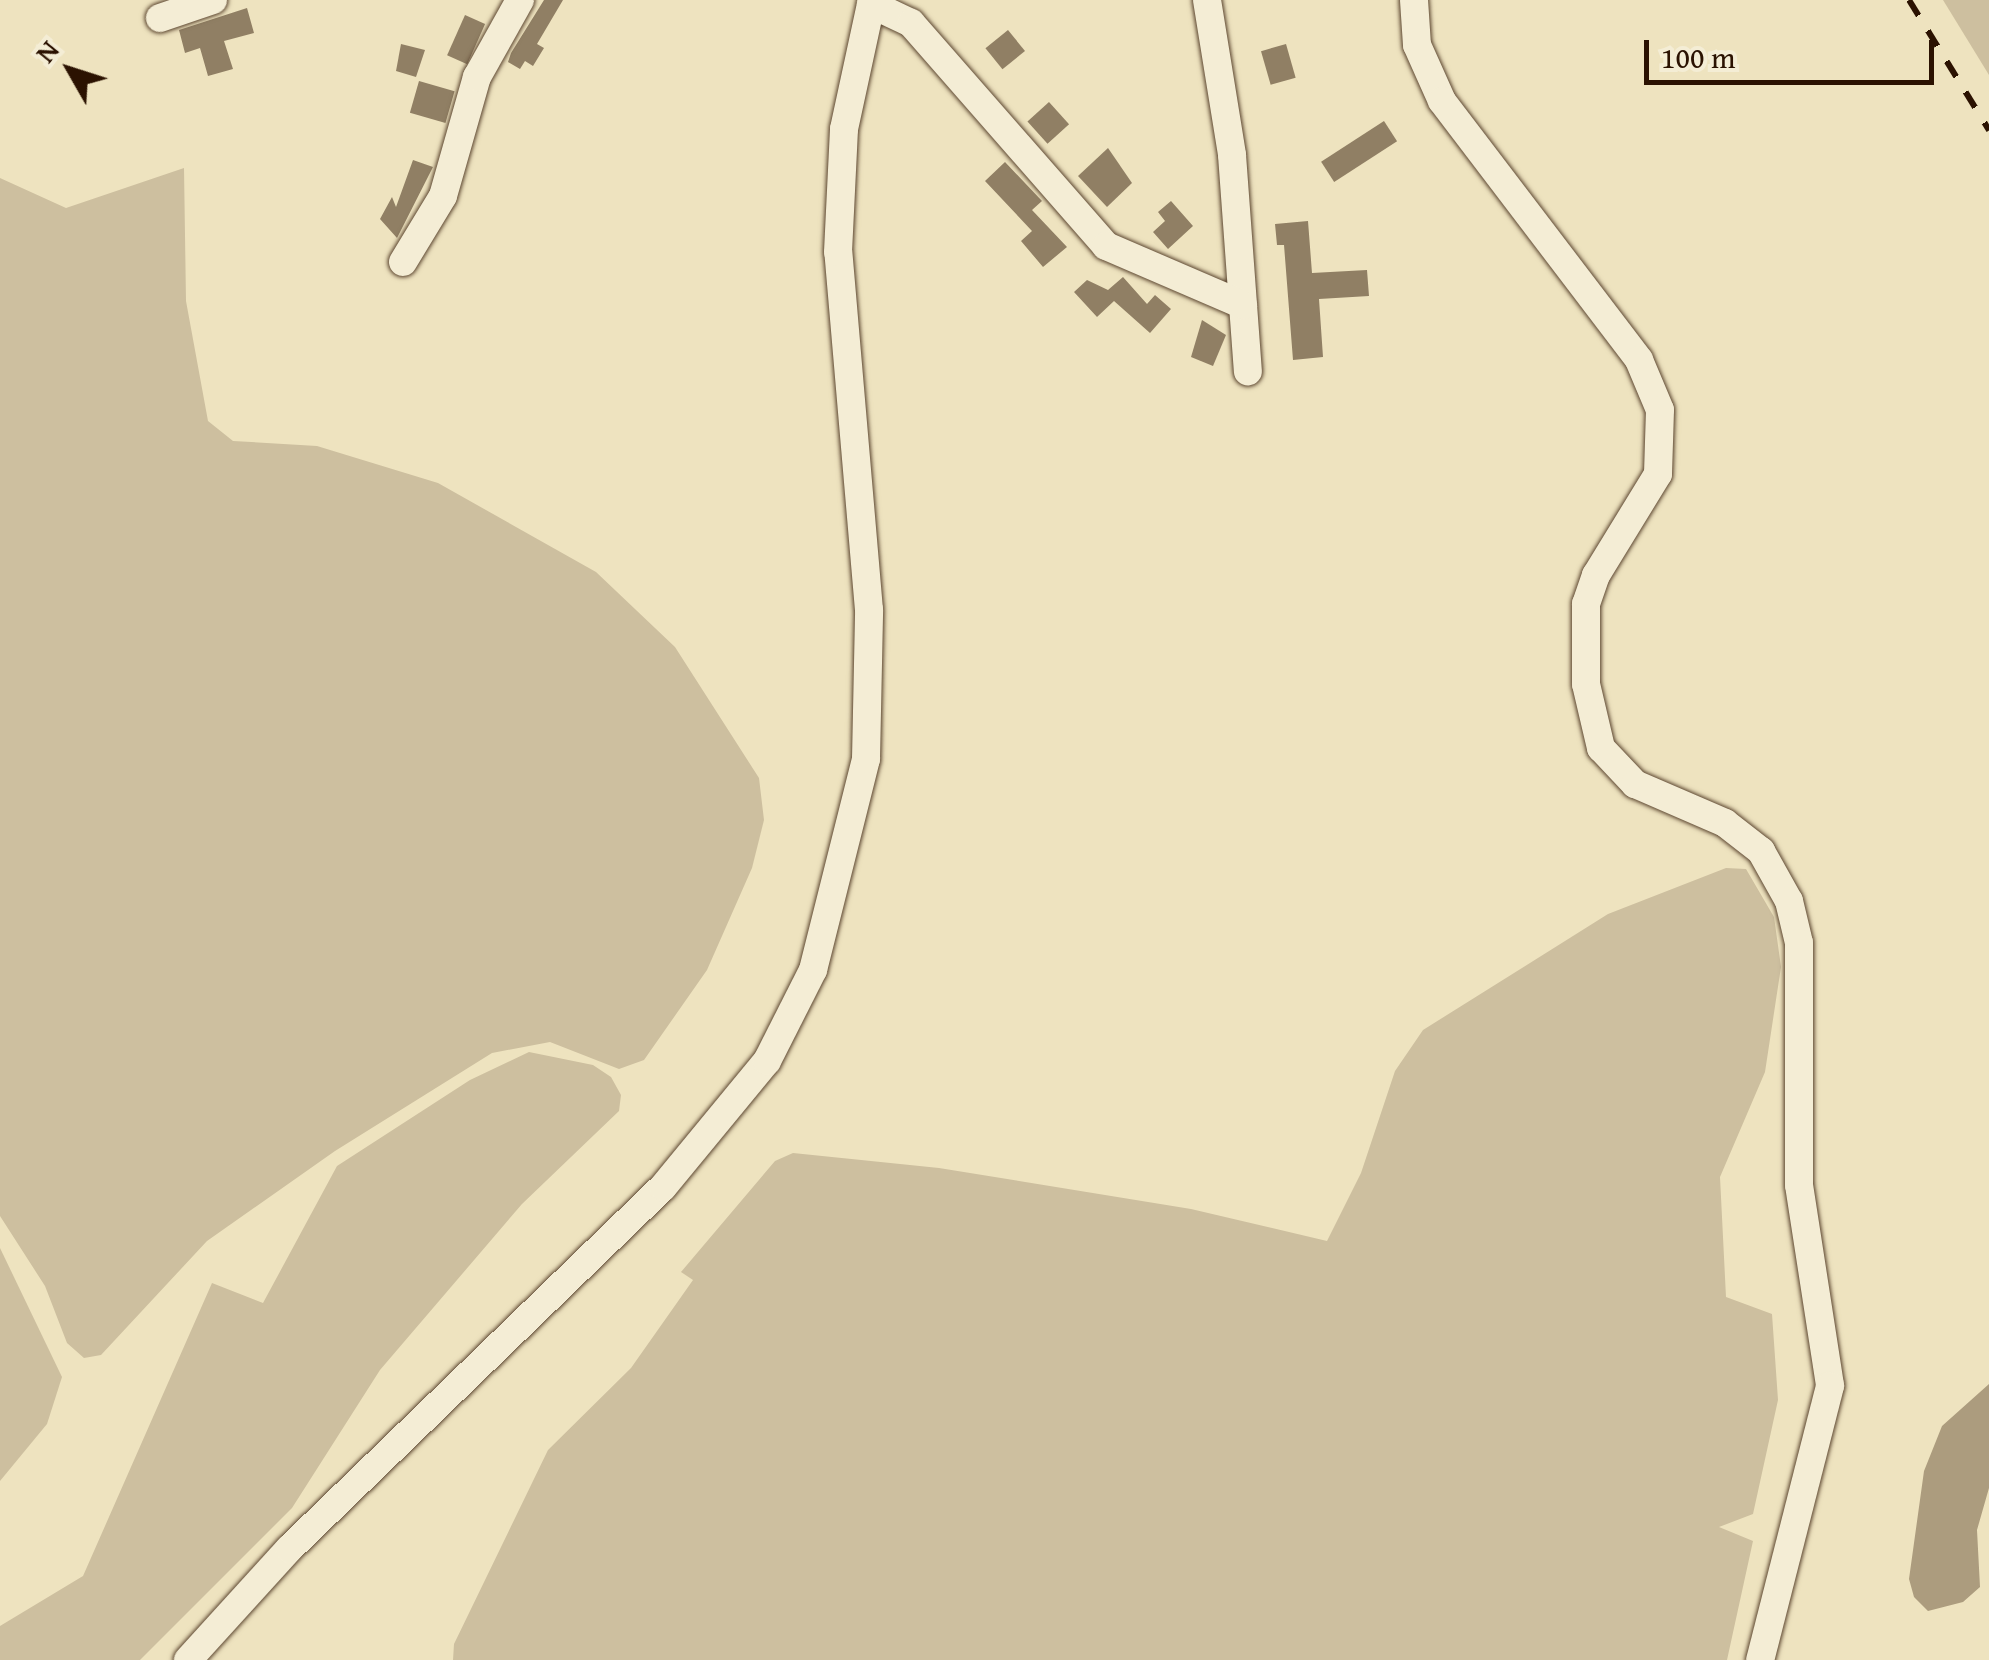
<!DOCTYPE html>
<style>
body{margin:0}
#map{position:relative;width:1989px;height:1660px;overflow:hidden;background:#eee3bf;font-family:"Gentium Book Plus",serif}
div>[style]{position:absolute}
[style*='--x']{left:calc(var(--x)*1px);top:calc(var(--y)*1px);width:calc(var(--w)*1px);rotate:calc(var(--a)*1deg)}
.green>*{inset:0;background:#cdbf9f}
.water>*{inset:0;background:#ac9c7e}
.building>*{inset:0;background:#907f64;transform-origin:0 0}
.roads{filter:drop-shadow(0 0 2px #5c4630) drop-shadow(0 0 2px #5c4630)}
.minor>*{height:28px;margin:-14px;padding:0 14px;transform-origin:14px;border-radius:14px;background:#f4edd5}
.rail>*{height:6px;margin-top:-3px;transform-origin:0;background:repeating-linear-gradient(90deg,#2b1201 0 18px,transparent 0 36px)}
span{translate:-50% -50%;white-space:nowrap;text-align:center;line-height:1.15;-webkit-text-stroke:8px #f4edd5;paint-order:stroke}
.north{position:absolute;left:20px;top:20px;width:100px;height:100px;-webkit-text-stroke:8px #f4edd5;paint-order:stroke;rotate:309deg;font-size:28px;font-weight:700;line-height:40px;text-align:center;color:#2b1201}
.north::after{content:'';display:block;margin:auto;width:35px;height:45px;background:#2b1201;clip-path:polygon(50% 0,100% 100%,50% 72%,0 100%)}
.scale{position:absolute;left:1644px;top:40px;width:290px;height:45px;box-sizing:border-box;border:5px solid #2b1201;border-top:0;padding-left:12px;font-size:30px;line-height:35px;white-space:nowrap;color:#2b1201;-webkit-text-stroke:8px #f4edd5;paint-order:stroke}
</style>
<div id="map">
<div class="green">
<i style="clip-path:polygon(1943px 0,1989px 0,1989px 75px)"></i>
<i style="clip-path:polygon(184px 168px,186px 301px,208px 421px,233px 441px,317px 446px,438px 483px,596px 572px,675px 647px,759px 778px,764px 820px,752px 868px,707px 970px,644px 1060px,619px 1069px,550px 1042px,492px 1053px,335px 1151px,207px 1241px,101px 1355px,84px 1358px,67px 1343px,45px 1286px,0 1216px,0 178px,66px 208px)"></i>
<i style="clip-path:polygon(1726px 868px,1746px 869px,1774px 917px,1781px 967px,1765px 1072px,1720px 1177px,1726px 1297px,1772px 1314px,1778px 1400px,1753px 1514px,1719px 1527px,1753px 1541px,1727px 1660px,453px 1660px,454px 1644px,548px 1450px,631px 1368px,693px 1280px,681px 1272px,775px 1161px,793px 1153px,939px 1168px,1191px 1209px,1327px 1241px,1361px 1173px,1395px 1071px,1423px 1030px,1608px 914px)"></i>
<i style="clip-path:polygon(529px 1052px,593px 1065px,611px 1077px,621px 1095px,619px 1111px,522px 1204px,380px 1370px,292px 1508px,140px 1660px,0 1660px,0 1626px,83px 1576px,212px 1283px,263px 1303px,337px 1166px,470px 1080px)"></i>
<i style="clip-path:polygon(0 1248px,62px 1377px,47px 1424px,0 1481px)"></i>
</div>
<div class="water">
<i style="clip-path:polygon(1989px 1384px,1989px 1488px,1977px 1530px,1980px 1587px,1963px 1602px,1928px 1611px,1914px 1597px,1909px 1579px,1924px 1471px,1942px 1426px)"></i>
</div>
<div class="building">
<i style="clip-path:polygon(544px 0,563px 0,537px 44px,544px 48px,533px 66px,525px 61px,520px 69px,508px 62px,511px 53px)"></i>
<i style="clip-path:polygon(247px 8px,254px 33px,224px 41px,233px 69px,208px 76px,200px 48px,185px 53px,179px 30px)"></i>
<i style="left:465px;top:15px;width:22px;height:44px;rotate:24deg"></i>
<i style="left:1008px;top:30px;width:27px;height:29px;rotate:51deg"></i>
<i style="clip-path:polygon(401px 44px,425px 50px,416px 77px,396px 71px)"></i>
<i style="left:1286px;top:44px;width:35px;height:26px;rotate:74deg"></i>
<i style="left:419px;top:81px;width:37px;height:33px;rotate:16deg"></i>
<i style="left:1049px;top:102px;width:30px;height:29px;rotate:48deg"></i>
<i style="left:1384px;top:121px;width:24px;height:75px;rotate:57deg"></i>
<i style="clip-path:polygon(1108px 148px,1132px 183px,1107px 207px,1078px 176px)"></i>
<i style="clip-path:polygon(413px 160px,433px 167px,397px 238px,380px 219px,392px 197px,396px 207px)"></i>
<i style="clip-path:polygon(1005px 162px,1042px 201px,1032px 210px,1067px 247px,1043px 267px,1021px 241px,1032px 231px,985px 181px)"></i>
<i style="clip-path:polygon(1171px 201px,1193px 226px,1168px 249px,1153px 232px,1165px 221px,1158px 212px)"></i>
<i style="clip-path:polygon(1308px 221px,1312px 273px,1367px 270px,1369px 296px,1319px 299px,1323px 357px,1293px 360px,1284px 245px,1277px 245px,1275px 224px)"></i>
<i style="clip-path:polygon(1123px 277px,1147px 304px,1155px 295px,1171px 309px,1150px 333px,1114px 301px,1097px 317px,1074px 292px,1087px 280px,1108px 290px)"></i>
<i style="clip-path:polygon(1202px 320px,1226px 335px,1213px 366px,1191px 357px)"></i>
</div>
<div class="roads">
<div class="minor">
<i style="--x:1207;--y:0;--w:157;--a:80.8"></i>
<i style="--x:1232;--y:155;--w:217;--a:85.8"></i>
<i style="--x:1414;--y:0;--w:45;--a:86.2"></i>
<i style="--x:1417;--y:45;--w:61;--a:65.9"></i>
<i style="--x:1442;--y:101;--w:325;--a:52.7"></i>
<i style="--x:1639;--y:360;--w:54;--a:67.2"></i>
<i style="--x:1660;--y:410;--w:64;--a:91.8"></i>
<i style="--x:1658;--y:474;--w:119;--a:121.5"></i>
<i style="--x:1596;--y:575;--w:31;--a:109"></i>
<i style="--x:1586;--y:604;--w:80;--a:90"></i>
<i style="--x:1586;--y:684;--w:66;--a:76.8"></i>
<i style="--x:1601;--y:748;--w:50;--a:46.6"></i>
<i style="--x:1635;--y:784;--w:98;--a:23.4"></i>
<i style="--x:1725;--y:823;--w:46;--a:37.9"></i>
<i style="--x:1761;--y:851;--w:57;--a:60.8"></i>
<i style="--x:1789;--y:901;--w:43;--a:76.6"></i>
<i style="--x:1799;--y:943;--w:242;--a:90"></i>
<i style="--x:1799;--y:1185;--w:203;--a:81.2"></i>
<i style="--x:1830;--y:1386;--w:283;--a:104.3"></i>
<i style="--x:871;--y:4;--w:44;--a:25.4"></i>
<i style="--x:911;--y:23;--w:296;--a:48.8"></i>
<i style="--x:1106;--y:246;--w:149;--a:23.3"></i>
<i style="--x:160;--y:18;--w:56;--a:-18.8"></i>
<i style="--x:403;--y:262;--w:77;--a:-58.8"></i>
<i style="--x:443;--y:196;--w:124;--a:-74.1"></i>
<i style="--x:477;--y:77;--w:88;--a:-60.8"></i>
<i style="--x:188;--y:1660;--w:150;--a:-47.7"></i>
<i style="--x:289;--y:1549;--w:520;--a:-44.07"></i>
<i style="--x:663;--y:1187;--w:163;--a:-50.5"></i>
<i style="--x:767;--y:1061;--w:102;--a:-63.2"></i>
<i style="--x:813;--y:970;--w:218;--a:-75.9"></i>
<i style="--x:866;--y:759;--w:149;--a:-88.8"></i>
<i style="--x:869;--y:610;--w:359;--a:-94.9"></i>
<i style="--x:838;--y:252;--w:123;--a:-87.2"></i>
<i style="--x:844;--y:129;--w:132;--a:-77.8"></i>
</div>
</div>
<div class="rail">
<i style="--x:1909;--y:0;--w:153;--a:58.4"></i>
</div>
<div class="north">N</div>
<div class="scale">100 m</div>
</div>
